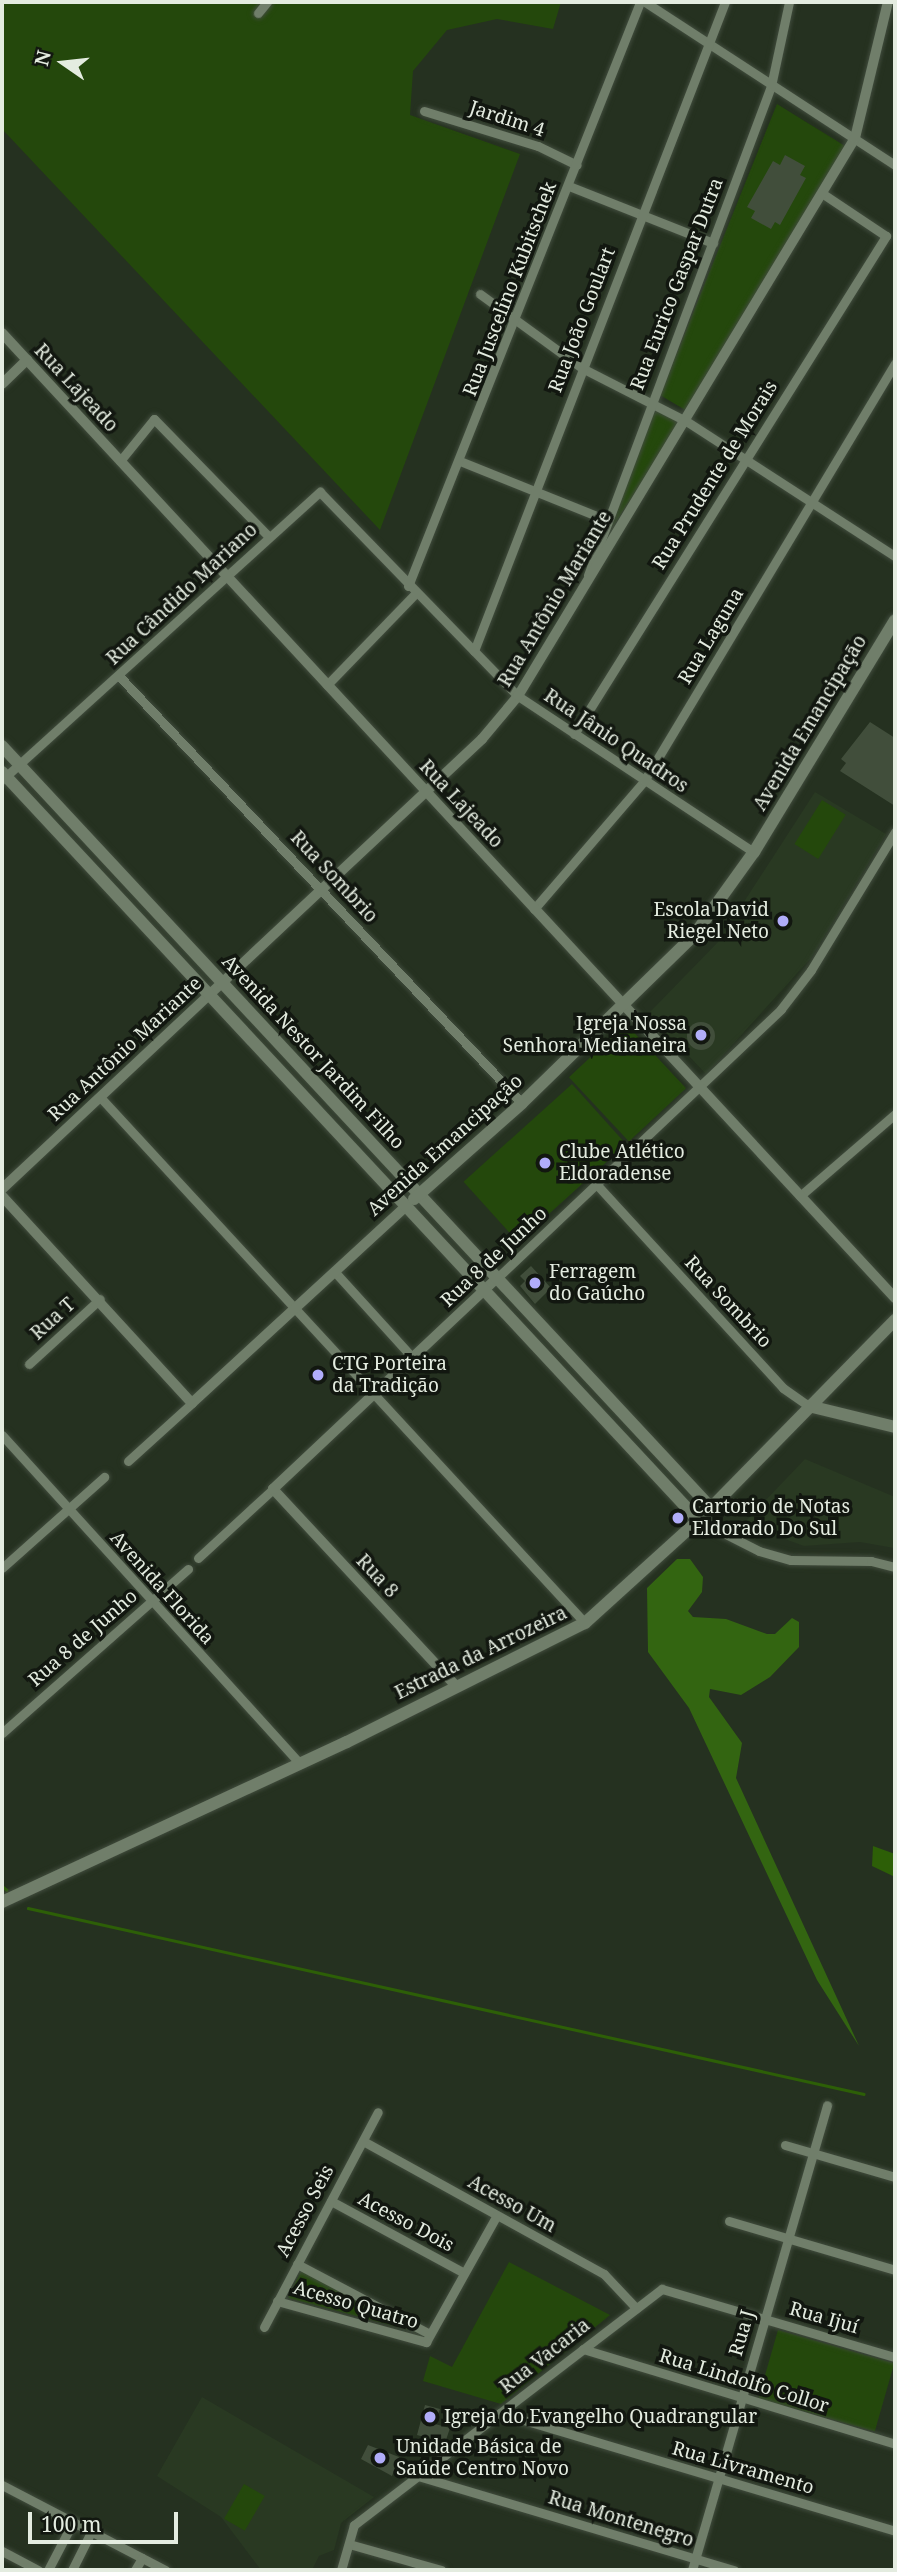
<!DOCTYPE html>
<meta charset="utf-8">
<style>
body{margin:0}
#map{position:relative;width:897px;height:2572px;overflow:hidden;background:#253120;font-family:"Noto Serif",serif}
div>[style]{position:absolute}
[style*='--x']{left:calc(var(--x)*1px);top:calc(var(--y)*1px);width:calc(var(--w)*1px);rotate:calc(var(--a)*1deg)}
.built>*{inset:0;background:#293922}
.green>*{inset:0;background:#24480c;transform-origin:0 0}
.forest>*{inset:0;background:#336511}
.water>*{inset:0;background:#2d5f07}
.stream>*{height:2.5px;margin:-1.25px;padding:0 1.25px;transform-origin:1.25px;border-radius:1.25px;background:#2d5f07}
.building>*{inset:0;background:#414e3b}
.round{border-radius:50%}
.roads{filter:drop-shadow(0 0 2px #414c3d) drop-shadow(0 0 2px #414c3d)}
.minor>*{height:9px;margin:-4.5px;padding:0 4.5px;transform-origin:4.5px;border-radius:4.5px;background:#707e6a}
.tertiary>*{height:10px;margin:-5px;padding:0 5px;transform-origin:5px;border-radius:5px;background:#707e6a}
.secondary>*{height:12px;margin:-6px;padding:0 6px;transform-origin:6px;border-radius:6px;background:#707e6a}
.dots>*{width:19px;height:19px;translate:-50% -50%;box-sizing:border-box;border:4px solid #121710;border-radius:50%}
span{translate:-50% -50%;white-space:nowrap;text-align:center;line-height:1.15;-webkit-text-stroke:7px #121710;paint-order:stroke}
.street-label{font-size:19px;color:#e4ece0}
.poi-label{font-size:19px;color:#e4ece0}
.right{translate:-100% -50%;text-align:right}
.left{translate:0 -50%;text-align:left}
.frame{position:absolute;inset:0;border:4px solid #e4ece0;pointer-events:none}
.north{position:absolute;left:28px;top:28px;width:70px;height:70px;-webkit-text-stroke:5px #121710;paint-order:stroke;rotate:284deg;font-size:19px;font-weight:700;line-height:28px;text-align:center;color:#e4ece0}
.north::after{content:'';display:block;margin:auto;width:24px;height:32px;background:#e4ece0;clip-path:polygon(50% 0,100% 100%,50% 72%,0 100%)}
.scale{position:absolute;left:28px;top:2512px;width:150px;height:32px;box-sizing:border-box;border:4px solid #e4ece0;border-top:0;padding-left:9px;font-size:21px;line-height:24px;white-space:nowrap;color:#e4ece0;-webkit-text-stroke:5px #121710;paint-order:stroke}
</style>
<div id="map">
<div class="built">
<i style="clip-path:polygon(815px 792px,886px 834px,811px 958px,706px 1074px,648px 1014px,718px 942px)"></i>
<i style="clip-path:polygon(805px 1459px,895px 1497px,894px 1548px,860px 1542px,804px 1546px,743px 1524px)"></i>
<i style="clip-path:polygon(202px 2397px,374px 2497px,341px 2523px,334px 2550px,319px 2556px,312px 2570px,261px 2570px,221px 2517px,157px 2476px)"></i>
</div>
<div class="green">
<i style="clip-path:polygon(2px 2px,561px 2px,553px 29px,497px 19px,447px 30px,413px 71px,410px 115px,520px 154px,380px 530px,2px 129px)"></i>
<i style="clip-path:polygon(777px 104px,845px 146px,687px 411px,660px 395px)"></i>
<i style="clip-path:polygon(656px 407px,681px 421px,605px 539px)"></i>
<i style="left:822px;top:800px;width:28px;height:52px;rotate:32deg"></i>
<i style="left:626px;top:1024px;width:88px;height:78px;rotate:47deg"></i>
<i style="left:572px;top:1084px;width:81px;height:146px;rotate:48deg"></i>
<i style="clip-path:polygon(509px 2262px,610px 2315px,501px 2404px,423px 2381px,430px 2356px,452px 2367px)"></i>
<i style="clip-path:polygon(301px 2271px,417px 2332px,288px 2298px)"></i>
<i style="left:778px;top:2330px;width:121px;height:71px;rotate:16deg"></i>
<i style="left:244px;top:2484px;width:24px;height:40px;rotate:30deg"></i>
</div>
<div class="forest">
<i style="clip-path:polygon(677px 1559px,690px 1559px,703px 1577px,702px 1592px,688px 1611px,693px 1617px,726px 1619px,767px 1634px,775px 1634px,792px 1618px,799px 1622px,799px 1647px,770px 1677px,741px 1695px,710px 1689px,709px 1697px,742px 1743px,736px 1778px,859px 2046px,817px 1980px,689px 1708px,648px 1652px,647px 1588px)"></i>
</div>
<div class="water">
<i style="clip-path:polygon(873px 1846px,895px 1854px,895px 1877px,872px 1866px)"></i>
</div>
<div class="stream">
<i style="--x:2;--y:1886;--w:6;--a:39"></i>
<i style="--x:28;--y:1908;--w:856;--a:12.54"></i>
</div>
<div class="building">
<i style="clip-path:polygon(785px 155px,805px 166px,800px 175px,806px 178px,780px 225px,775px 222px,771px 229px,751px 218px,755px 211px,747px 207px,773px 161px,780px 165px)"></i>
<i style="clip-path:polygon(870px 722px,895px 738px,895px 806px,840px 771px,846px 763px,841px 759px)"></i>
<i class="round" style="left:687px;top:1022px;width:28px;height:28px"></i>
<i style="clip-path:polygon(531px 1266px,551px 1288px,535px 1304px,520px 1286px,525px 1281px,520px 1276px)"></i>
<i style="clip-path:polygon(425px 2405px,440px 2409px,435px 2424px,450px 2428px,445px 2443px,417px 2435px)"></i>
<i style="clip-path:polygon(368px 2445px,399px 2457px,392px 2476px,361px 2459px)"></i>
</div>
<div class="roads">
<div class="minor">
<i style="--x:645;--y:2;--w:298;--a:33.1"></i>
<i style="--x:258;--y:13;--w:14;--a:-51"></i>
<i style="--x:424;--y:111;--w:119;--a:17.1"></i>
<i style="--x:538;--y:146;--w:43;--a:26"></i>
<i style="--x:569;--y:186;--w:155;--a:21.6"></i>
<i style="--x:480;--y:294;--w:126;--a:36"></i>
<i style="--x:582;--y:368;--w:117;--a:27"></i>
<i style="--x:686;--y:421;--w:249;--a:32.9"></i>
<i style="--x:120;--y:461;--w:54;--a:-51"></i>
<i style="--x:154;--y:419;--w:163;--a:45.7"></i>
<i style="--x:460;--y:461;--w:158;--a:21.9"></i>
<i style="--x:588;--y:575;--w:522;--a:-69.48"></i>
<i style="--x:771;--y:86;--w:86;--a:-77.9"></i>
<i style="--x:408;--y:586;--w:628;--a:-68.33"></i>
<i style="--x:474;--y:651;--w:696;--a:-68.86"></i>
<i style="--x:119;--y:676;--w:587;--a:46.66"></i>
<i style="--x:327;--y:685;--w:127;--a:-46"></i>
<i style="--x:574;--y:734;--w:588;--a:-57.93"></i>
<i style="--x:886;--y:236;--w:76;--a:-146.3"></i>
<i style="--x:3;--y:779;--w:428;--a:-42.2"></i>
<i style="--x:320;--y:492;--w:284;--a:45.9"></i>
<i style="--x:518;--y:696;--w:283;--a:33.5"></i>
<i style="--x:534;--y:909;--w:169;--a:-49.3"></i>
<i style="--x:644;--y:781;--w:487;--a:-59"></i>
<i style="--x:100;--y:1097;--w:715;--a:47.32"></i>
<i style="--x:598;--y:1186;--w:274;--a:47.5"></i>
<i style="--x:783;--y:1388;--w:32;--a:35"></i>
<i style="--x:800;--y:1196;--w:125;--a:-40.8"></i>
<i style="--x:334;--y:1271;--w:118;--a:47.8"></i>
<i style="--x:497;--y:1278;--w:391;--a:-43.4"></i>
<i style="--x:781;--y:1009;--w:49;--a:-52.4"></i>
<i style="--x:811;--y:970;--w:162;--a:-58.7"></i>
<i style="--x:29;--y:1364;--w:96;--a:-42.5"></i>
<i style="--x:2;--y:1435;--w:442;--a:47.8"></i>
<i style="--x:128;--y:1461;--w:86;--a:-42.2"></i>
<i style="--x:698;--y:1520;--w:68;--a:26.9"></i>
<i style="--x:759;--y:1551;--w:33;--a:16"></i>
<i style="--x:791;--y:1560;--w:80;--a:0.7"></i>
<i style="--x:871;--y:1561;--w:25;--a:14"></i>
<i style="--x:198;--y:1558;--w:102;--a:-42.6"></i>
<i style="--x:2;--y:1568;--w:137;--a:-41.7"></i>
<i style="--x:2;--y:1733;--w:248;--a:-41.4"></i>
<i style="--x:363;--y:2141;--w:275;--a:28.9"></i>
<i style="--x:604;--y:2274;--w:47;--a:46.7"></i>
<i style="--x:785;--y:2145;--w:115;--a:16.2"></i>
<i style="--x:331;--y:2201;--w:151;--a:28.4"></i>
<i style="--x:729;--y:2221;--w:173;--a:16.4"></i>
<i style="--x:297;--y:2264;--w:150;--a:27.8"></i>
<i style="--x:277;--y:2301;--w:155;--a:15.4"></i>
<i style="--x:426;--y:2342;--w:145;--a:-60.8"></i>
<i style="--x:264;--y:2327;--w:243;--a:-62.1"></i>
<i style="--x:583;--y:2349;--w:326;--a:16.9"></i>
<i style="--x:500;--y:2413;--w:412;--a:16.6"></i>
<i style="--x:418;--y:2476;--w:330;--a:16.6"></i>
<i style="--x:2;--y:2485;--w:184;--a:27.5"></i>
<i style="--x:349;--y:2544;--w:96;--a:15.8"></i>
<i style="--x:2;--y:2551;--w:41;--a:27.8"></i>
<i style="--x:48;--y:2570;--w:54;--a:-62.5"></i>
<i style="--x:72;--y:2570;--w:42;--a:-63.4"></i>
<i style="--x:135;--y:2570;--w:14;--a:-60"></i>
<i style="--x:341;--y:2570;--w:47;--a:-73.9"></i>
<i style="--x:354;--y:2525;--w:388;--a:-37.5"></i>
<i style="--x:662;--y:2289;--w:243;--a:16.3"></i>
<i style="--x:692;--y:2570;--w:484;--a:-73.8"></i>
</div>
<div class="tertiary">
<i style="--x:2;--y:333;--w:1315;--a:47.22"></i>
<i style="--x:2;--y:384;--w:35;--a:-44"></i>
<i style="--x:2;--y:1189;--w:658;--a:-43.15"></i>
<i style="--x:482;--y:739;--w:56;--a:-50.1"></i>
<i style="--x:518;--y:696;--w:652;--a:-58.87"></i>
<i style="--x:855;--y:138;--w:140;--a:-76.4"></i>
<i style="--x:2;--y:1196;--w:281;--a:47.5"></i>
<i style="--x:192;--y:1403;--w:291;--a:-42.6"></i>
<i style="--x:456;--y:1686;--w:269;--a:-132.9"></i>
<i style="--x:273;--y:1489;--w:308;--a:-43.3"></i>
</div>
<div class="secondary">
<i style="--x:2;--y:746;--w:1041;--a:47.06"></i>
<i style="--x:2;--y:772;--w:1022;--a:47.06"></i>
<i style="--x:414;--y:1199;--w:144;--a:-41.6"></i>
<i style="--x:522;--y:1103;--w:242;--a:-44.3"></i>
<i style="--x:695;--y:934;--w:101;--a:-54.3"></i>
<i style="--x:754;--y:852;--w:271;--a:-58.7"></i>
<i style="--x:809;--y:1406;--w:89;--a:13.7"></i>
<i style="--x:2;--y:1902;--w:380;--a:-24.9"></i>
<i style="--x:347;--y:1742;--w:266;--a:-26.6"></i>
<i style="--x:585;--y:1623;--w:162;--a:-42.2"></i>
<i style="--x:705;--y:1514;--w:272;--a:-45.6"></i>
</div>
</div>
<div class="dots">
<i style="left:783px;top:921px;background:#b1adfa"></i>
<i style="left:701px;top:1035px;background:#b1adfa"></i>
<i style="left:545px;top:1163px;background:#b1adfa"></i>
<i style="left:535px;top:1283px;background:#b1adfa"></i>
<i style="left:318px;top:1375px;background:#b1adfa"></i>
<i style="left:678px;top:1518px;background:#b1adfa"></i>
<i style="left:430px;top:2417px;background:#b1adfa"></i>
<i style="left:380px;top:2458px;background:#b1adfa"></i>
</div>
<div class="street-label">
<span style="left:507px;top:119px;rotate:18deg">Jardim 4</span>
<span style="left:677px;top:284px;rotate:-69deg">Rua Eurico Gaspar Dutra</span>
<span style="left:510px;top:289px;rotate:-69deg">Rua Juscelino Kubitschek</span>
<span style="left:582px;top:320px;rotate:-69deg">Rua João Goulart</span>
<span style="left:76px;top:388px;rotate:47deg">Rua Lajeado</span>
<span style="left:715px;top:475px;rotate:-58deg">Rua Prudente de Morais</span>
<span style="left:182px;top:594px;rotate:-43deg">Rua Cândido Mariano</span>
<span style="left:555px;top:599px;rotate:-59deg">Rua Antônio Mariante</span>
<span style="left:711px;top:636px;rotate:-59deg">Rua Laguna</span>
<span style="left:810px;top:723px;rotate:-59deg">Avenida Emancipação</span>
<span style="left:616px;top:741px;rotate:34deg">Rua Jânio Quadros</span>
<span style="left:461px;top:804px;rotate:47deg">Rua Lajeado</span>
<span style="left:334px;top:877px;rotate:47deg">Rua Sombrio</span>
<span style="left:125px;top:1049px;rotate:-43deg">Rua Antônio Mariante</span>
<span style="left:313px;top:1052px;rotate:47deg">Avenida Nestor Jardim Filho</span>
<span style="left:445px;top:1145px;rotate:-42deg">Avenida Emancipação</span>
<span style="left:494px;top:1257px;rotate:-43deg">Rua 8 de Junho</span>
<span style="left:728px;top:1302px;rotate:47deg">Rua Sombrio</span>
<span style="left:53px;top:1319px;rotate:-42deg">Rua T</span>
<span style="left:377px;top:1576px;rotate:47deg">Rua 8</span>
<span style="left:162px;top:1588px;rotate:48deg">Avenida Florida</span>
<span style="left:83px;top:1638px;rotate:-41deg">Rua 8 de Junho</span>
<span style="left:481px;top:1653px;rotate:-26deg">Estrada da Arrozeira</span>
<span style="left:512px;top:2204px;rotate:29deg">Acesso Um</span>
<span style="left:305px;top:2211px;rotate:-62deg">Acesso Seis</span>
<span style="left:406px;top:2222px;rotate:28deg">Acesso Dois</span>
<span style="left:356px;top:2305px;rotate:16deg">Acesso Quatro</span>
<span style="left:824px;top:2318px;rotate:16deg">Rua Ijuí</span>
<span style="left:742px;top:2333px;rotate:-74deg">Rua J</span>
<span style="left:545px;top:2356px;rotate:-38deg">Rua Vacaria</span>
<span style="left:744px;top:2381px;rotate:17deg">Rua Lindolfo Collor</span>
<span style="left:743px;top:2468px;rotate:16deg">Rua Livramento</span>
<span style="left:621px;top:2519px;rotate:17deg">Rua Montenegro</span>
</div>
<div class="poi-label">
<span class="right" style="left:769px;top:921px">Escola David<br>Riegel Neto</span>
<span class="right" style="left:687px;top:1035px">Igreja Nossa<br>Senhora Medianeira</span>
<span class="left" style="left:559px;top:1163px">Clube Atlético<br>Eldoradense</span>
<span class="left" style="left:549px;top:1283px">Ferragem<br>do Gaúcho</span>
<span class="left" style="left:332px;top:1375px">CTG Porteira<br>da Tradição</span>
<span class="left" style="left:692px;top:1518px">Cartorio de Notas<br>Eldorado Do Sul</span>
<span class="left" style="left:444px;top:2417px">Igreja do Evangelho Quadrangular</span>
<span class="left" style="left:396px;top:2458px">Unidade Básica de<br>Saúde Centro Novo</span>
</div>
<div class="frame"></div>
<div class="north">N</div>
<div class="scale">100 m</div>
</div>
